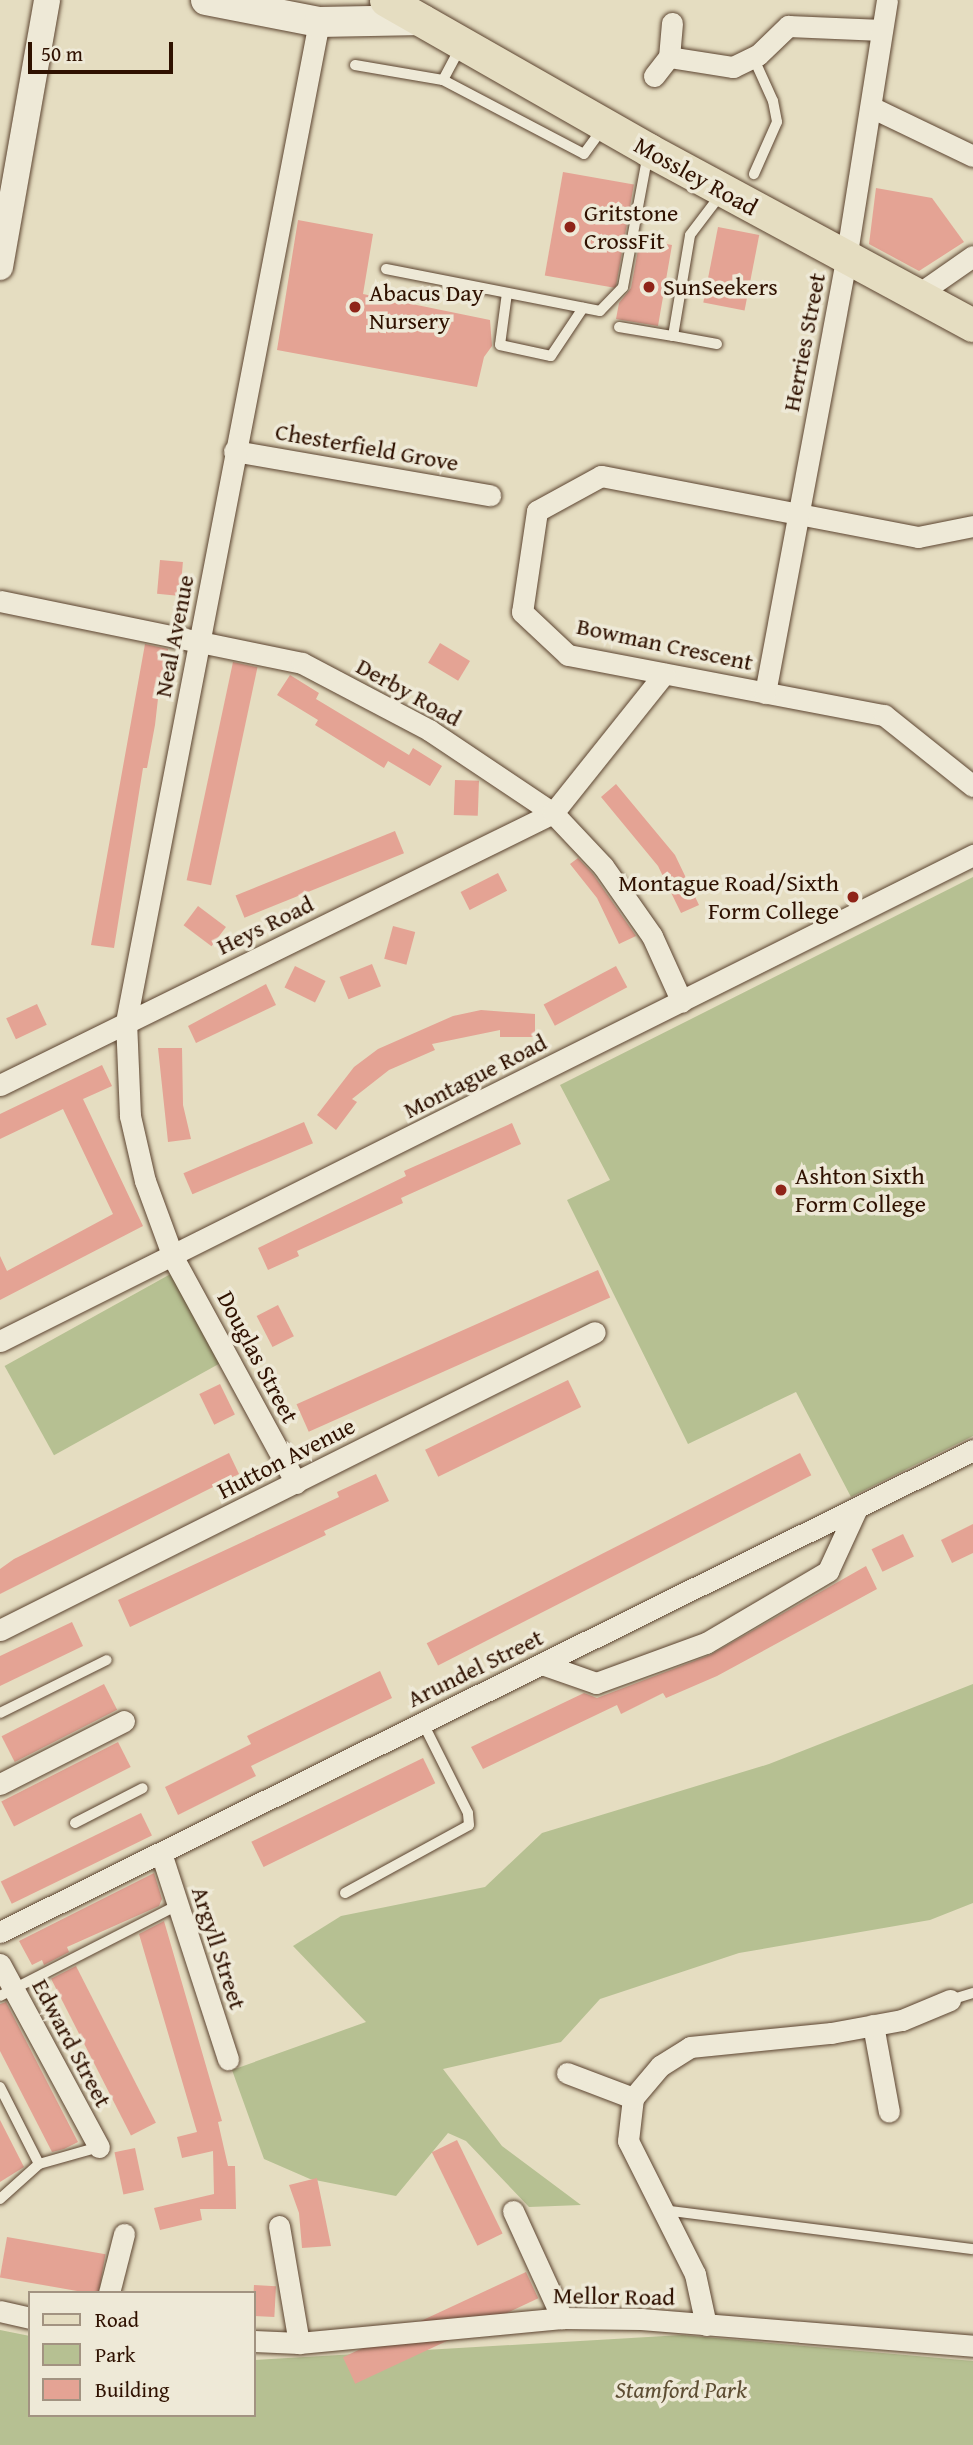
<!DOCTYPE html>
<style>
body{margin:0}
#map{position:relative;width:973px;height:2445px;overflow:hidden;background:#e5ddc1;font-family:"Gentium Book Plus",serif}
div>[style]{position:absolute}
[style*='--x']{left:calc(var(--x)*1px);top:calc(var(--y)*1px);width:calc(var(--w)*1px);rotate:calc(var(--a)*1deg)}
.green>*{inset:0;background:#b6c092;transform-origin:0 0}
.building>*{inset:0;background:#e4a394;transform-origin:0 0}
.roads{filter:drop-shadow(0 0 2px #5c4430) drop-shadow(0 0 2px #5c4430)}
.service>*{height:10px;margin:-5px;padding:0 5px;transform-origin:5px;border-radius:5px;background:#eee9d7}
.minor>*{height:21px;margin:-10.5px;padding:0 10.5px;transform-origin:10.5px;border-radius:10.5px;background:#eee9d7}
.tertiary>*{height:26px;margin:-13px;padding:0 13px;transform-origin:13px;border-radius:13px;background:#eee9d7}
.secondary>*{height:30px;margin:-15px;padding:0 15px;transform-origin:15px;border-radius:15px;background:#eee9d7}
.primary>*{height:33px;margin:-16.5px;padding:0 16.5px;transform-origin:16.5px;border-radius:16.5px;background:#e5ddc1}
.dots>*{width:19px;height:19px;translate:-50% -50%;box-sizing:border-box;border:4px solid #eee9d7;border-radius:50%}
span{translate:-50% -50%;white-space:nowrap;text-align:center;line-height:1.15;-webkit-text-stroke:7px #eee9d7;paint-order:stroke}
.street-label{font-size:24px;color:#2f1100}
.poi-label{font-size:24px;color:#2f1100}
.left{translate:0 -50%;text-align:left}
.right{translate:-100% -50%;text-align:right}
.park-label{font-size:24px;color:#5e4e33;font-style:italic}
.legend{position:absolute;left:28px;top:2291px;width:228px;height:126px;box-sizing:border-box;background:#eee9d7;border:2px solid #a29381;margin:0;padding:9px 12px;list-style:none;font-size:21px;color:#2f1100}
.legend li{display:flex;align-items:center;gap:14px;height:35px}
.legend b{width:35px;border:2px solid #a29381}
.scale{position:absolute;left:28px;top:42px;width:145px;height:32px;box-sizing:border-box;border:4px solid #2f1100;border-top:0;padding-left:9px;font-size:21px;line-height:24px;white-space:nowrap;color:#2f1100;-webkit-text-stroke:5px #eee9d7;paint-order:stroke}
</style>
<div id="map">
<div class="green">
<i style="clip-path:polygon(973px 877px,973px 1436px,851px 1497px,796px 1392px,688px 1444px,567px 1200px,610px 1180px,560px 1085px)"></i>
<i style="left:176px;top:1271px;width:102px;height:196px;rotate:61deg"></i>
<i style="clip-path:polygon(973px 1684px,973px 1903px,930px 1920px,739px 1953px,600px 1999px,561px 2042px,443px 2069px,502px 2146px,581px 2205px,529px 2207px,466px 2141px,448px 2133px,396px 2196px,310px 2179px,264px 2159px,232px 2070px,366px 2022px,293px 1946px,341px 1916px,485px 1887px,542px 1833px,769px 1764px)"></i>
<i style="clip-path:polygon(0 2330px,30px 2336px,30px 2415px,254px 2415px,254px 2360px,682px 2335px,973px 2361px,973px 2445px,0 2445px)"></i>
</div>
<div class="building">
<i style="left:563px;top:172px;width:72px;height:105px;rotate:10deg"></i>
<i style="clip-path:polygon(876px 188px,932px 198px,964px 242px,919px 271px,869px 244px)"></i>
<i style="clip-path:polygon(298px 220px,373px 234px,363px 294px,490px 320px,492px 346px,484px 357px,477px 387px,277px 350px)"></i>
<i style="left:718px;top:227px;width:42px;height:77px;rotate:11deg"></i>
<i style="clip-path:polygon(640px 239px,672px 245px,658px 326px,616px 319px,619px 303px,631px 288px)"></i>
<i style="left:160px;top:560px;width:23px;height:34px;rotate:5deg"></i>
<i style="left:440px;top:643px;width:35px;height:23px;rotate:31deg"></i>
<i style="clip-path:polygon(145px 644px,168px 649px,164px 681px,160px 681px,155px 725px,147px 768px,143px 768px,114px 948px,91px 945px)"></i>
<i style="left:233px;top:662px;width:25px;height:223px;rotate:12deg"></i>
<i style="clip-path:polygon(290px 675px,319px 693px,316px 699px,409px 755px,413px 748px,442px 766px,430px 786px,388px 761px,384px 768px,315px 725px,318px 720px,277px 695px)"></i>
<i style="left:455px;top:780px;width:24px;height:35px;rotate:2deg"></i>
<i style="clip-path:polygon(616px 784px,675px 855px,699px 905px,681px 913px,658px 866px,601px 797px)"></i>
<i style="left:395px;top:831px;width:24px;height:172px;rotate:68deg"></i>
<i style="clip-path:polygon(578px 858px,593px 874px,636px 936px,619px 944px,597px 898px,570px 864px)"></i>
<i style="left:498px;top:873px;width:20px;height:42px;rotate:63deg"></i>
<i style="left:198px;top:906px;width:35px;height:24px;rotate:37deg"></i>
<i style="left:393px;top:926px;width:23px;height:34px;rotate:15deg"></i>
<i style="left:372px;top:964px;width:24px;height:35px;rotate:68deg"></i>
<i style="left:295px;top:966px;width:34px;height:24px;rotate:26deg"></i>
<i style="left:616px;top:966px;width:24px;height:82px;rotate:62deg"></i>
<i style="clip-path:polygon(266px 984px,276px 1005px,196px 1043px,188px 1026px)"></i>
<i style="left:37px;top:1004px;width:23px;height:34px;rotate:65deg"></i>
<i style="clip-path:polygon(481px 1010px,535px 1014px,535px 1037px,500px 1037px,500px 1030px,432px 1044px,435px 1050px,389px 1070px,352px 1099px,357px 1102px,336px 1130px,317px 1115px,354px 1067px,378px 1049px,453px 1016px)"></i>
<i style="clip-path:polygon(158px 1048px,182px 1048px,183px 1105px,191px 1139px,168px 1142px)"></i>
<i style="clip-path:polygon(102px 1065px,112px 1086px,83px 1099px,143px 1226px,0 1300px,0 1256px,7px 1271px,113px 1214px,63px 1109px,0 1139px,0 1114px)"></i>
<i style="left:304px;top:1122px;width:23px;height:131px;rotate:67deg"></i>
<i style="clip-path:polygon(512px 1123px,521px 1144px,401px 1198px,403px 1203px,297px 1251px,299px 1256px,268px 1270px,258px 1248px,406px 1176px,404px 1171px)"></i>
<i style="left:598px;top:1270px;width:30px;height:330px;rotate:66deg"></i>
<i style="left:278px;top:1305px;width:35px;height:24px;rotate:63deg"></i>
<i style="left:568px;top:1380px;width:30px;height:159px;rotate:64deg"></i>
<i style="left:220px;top:1384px;width:34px;height:23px;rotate:64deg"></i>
<i style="clip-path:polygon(229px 1453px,239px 1474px,0 1594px,0 1569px,14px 1559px)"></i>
<i style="left:800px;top:1453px;width:25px;height:419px;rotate:63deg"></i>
<i style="clip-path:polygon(376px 1474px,389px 1501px,324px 1531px,326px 1535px,130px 1627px,118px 1600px,339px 1497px,337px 1492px)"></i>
<i style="clip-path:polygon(973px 1524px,973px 1553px,952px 1563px,941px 1540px)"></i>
<i style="left:903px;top:1534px;width:25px;height:35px;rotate:64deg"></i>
<i style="clip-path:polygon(866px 1566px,877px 1589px,717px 1676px,666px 1698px,663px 1693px,621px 1714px,617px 1705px,483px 1769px,471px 1747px,584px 1693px,597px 1698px,710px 1655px)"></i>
<i style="clip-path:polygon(72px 1622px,83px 1646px,0 1686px,0 1656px)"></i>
<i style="clip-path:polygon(380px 1671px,392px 1698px,251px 1766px,256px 1776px,178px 1815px,165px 1787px,251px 1744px,247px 1736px)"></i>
<i style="left:104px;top:1684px;width:29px;height:115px;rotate:63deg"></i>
<i style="left:118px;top:1742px;width:28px;height:131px;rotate:63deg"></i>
<i style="left:423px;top:1758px;width:28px;height:191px;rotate:64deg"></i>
<i style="left:141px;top:1813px;width:25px;height:156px;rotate:64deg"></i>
<i style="clip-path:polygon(154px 1873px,162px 1899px,159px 1906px,67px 1947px,69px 1952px,44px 1965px,42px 1960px,32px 1965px,19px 1941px)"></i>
<i style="clip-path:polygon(164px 1921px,222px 2121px,218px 2122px,228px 2166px,235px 2166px,236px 2209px,200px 2209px,202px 2220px,160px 2230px,154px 2208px,214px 2194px,213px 2151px,182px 2158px,177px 2137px,197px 2132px,139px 1934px)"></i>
<i style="left:76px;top:1966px;width:176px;height:28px;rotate:63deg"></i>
<i style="clip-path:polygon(6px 2002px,78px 2142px,64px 2149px,52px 2152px,0 2051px,0 2004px)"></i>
<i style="clip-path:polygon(0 2120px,24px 2167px,0 2182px)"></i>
<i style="left:457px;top:2140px;width:104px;height:28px;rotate:64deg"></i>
<i style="left:135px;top:2148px;width:43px;height:21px;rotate:78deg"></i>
<i style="clip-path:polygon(317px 2178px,331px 2246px,302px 2248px,299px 2213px,289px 2185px)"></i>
<i style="left:7px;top:2237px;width:100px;height:41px;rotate:10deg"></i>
<i style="left:526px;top:2272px;width:29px;height:202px;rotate:65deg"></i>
<i style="left:254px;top:2285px;width:22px;height:31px;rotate:3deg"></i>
</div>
<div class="roads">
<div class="service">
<i style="--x:754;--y:59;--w:46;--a:65.7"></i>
<i style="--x:773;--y:101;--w:21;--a:79"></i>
<i style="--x:777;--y:122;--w:57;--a:113.9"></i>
<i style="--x:355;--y:65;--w:89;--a:9.7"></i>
<i style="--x:443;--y:80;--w:159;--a:27.7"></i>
<i style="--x:584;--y:154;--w:32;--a:-54"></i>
<i style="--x:443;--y:80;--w:38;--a:-62"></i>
<i style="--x:386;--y:269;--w:218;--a:11.1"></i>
<i style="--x:600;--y:311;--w:33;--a:-46"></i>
<i style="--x:623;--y:287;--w:136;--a:-79.4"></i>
<i style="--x:507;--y:293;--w:52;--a:97.7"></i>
<i style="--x:500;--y:345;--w:52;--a:12.2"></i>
<i style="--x:551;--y:356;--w:58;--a:-56.3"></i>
<i style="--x:619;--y:327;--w:55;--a:9.5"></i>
<i style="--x:717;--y:344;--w:45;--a:-169.7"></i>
<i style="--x:673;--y:336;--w:102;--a:-80.4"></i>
<i style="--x:690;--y:235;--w:53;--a:-52.7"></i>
<i style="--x:0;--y:1713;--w:119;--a:-26.4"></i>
<i style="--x:75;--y:1823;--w:76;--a:-27.2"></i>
<i style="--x:345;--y:1893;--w:141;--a:-28.7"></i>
<i style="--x:469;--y:1825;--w:12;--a:-95"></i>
<i style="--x:468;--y:1813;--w:101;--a:-116.6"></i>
<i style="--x:0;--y:1996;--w:200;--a:-27.1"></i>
<i style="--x:950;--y:2000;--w:24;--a:-17"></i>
<i style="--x:0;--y:2087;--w:86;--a:63.1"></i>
<i style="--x:0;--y:2199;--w:52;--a:-41.9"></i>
<i style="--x:39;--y:2164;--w:62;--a:-15.8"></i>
<i style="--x:663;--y:2210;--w:312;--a:7.2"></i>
</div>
<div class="minor">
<i style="--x:672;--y:23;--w:34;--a:95"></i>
<i style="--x:669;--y:57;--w:65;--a:8.9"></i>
<i style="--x:733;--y:67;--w:28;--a:-26"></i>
<i style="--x:758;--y:55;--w:42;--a:-44"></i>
<i style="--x:788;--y:26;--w:94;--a:2.4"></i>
<i style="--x:654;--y:76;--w:24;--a:-52"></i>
<i style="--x:871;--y:107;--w:113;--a:25.7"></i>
<i style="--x:917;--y:295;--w:68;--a:-34.9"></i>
<i style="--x:234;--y:451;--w:260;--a:9.8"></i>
<i style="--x:973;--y:526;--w:56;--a:168.7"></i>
<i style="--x:918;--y:537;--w:323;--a:-169.1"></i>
<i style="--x:601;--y:476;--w:73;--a:151.3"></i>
<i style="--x:537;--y:511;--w:102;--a:98.4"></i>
<i style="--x:522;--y:612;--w:63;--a:43.1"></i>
<i style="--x:568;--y:655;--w:322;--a:10.8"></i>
<i style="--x:884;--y:715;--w:114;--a:38.6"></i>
<i style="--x:0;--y:601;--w:308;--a:11.6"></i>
<i style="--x:302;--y:663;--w:144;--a:27.8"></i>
<i style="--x:429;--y:730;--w:149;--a:33.8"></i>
<i style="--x:553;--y:813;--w:73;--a:46.7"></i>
<i style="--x:603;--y:866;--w:85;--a:55"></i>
<i style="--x:652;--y:936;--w:72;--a:65.6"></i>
<i style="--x:765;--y:693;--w:441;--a:-79.4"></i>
<i style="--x:846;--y:259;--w:262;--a:-81"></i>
<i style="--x:0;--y:1085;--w:616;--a:-26.19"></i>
<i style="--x:553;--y:813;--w:178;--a:-51.4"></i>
<i style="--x:0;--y:1341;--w:1088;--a:-26.54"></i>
<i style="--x:296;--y:1483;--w:257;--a:-118.6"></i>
<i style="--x:173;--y:1257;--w:81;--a:-110.2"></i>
<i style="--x:145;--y:1181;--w:67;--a:-103"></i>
<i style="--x:130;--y:1116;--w:94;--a:-92.4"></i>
<i style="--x:126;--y:1022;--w:1018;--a:-79.08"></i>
<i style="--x:0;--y:1630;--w:665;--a:-26.6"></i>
<i style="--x:542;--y:1664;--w:57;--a:19.4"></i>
<i style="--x:596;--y:1683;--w:117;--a:-20"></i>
<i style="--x:706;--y:1643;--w:142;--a:-30.5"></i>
<i style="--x:828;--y:1571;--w:69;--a:-65.3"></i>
<i style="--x:0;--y:1784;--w:139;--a:-26.9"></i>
<i style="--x:161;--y:1853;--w:217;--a:72"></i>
<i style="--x:0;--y:1932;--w:1086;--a:-26.35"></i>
<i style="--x:0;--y:1964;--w:208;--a:61.6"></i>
<i style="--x:873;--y:2025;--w:88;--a:79.6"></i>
<i style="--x:567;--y:2073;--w:71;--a:20.7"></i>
<i style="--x:513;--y:2211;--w:118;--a:65.4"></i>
<i style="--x:279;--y:2226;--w:119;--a:80.3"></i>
<i style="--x:109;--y:2293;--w:61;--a:-75.7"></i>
<i style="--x:0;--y:2311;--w:31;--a:13"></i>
<i style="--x:706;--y:2325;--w:52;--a:-102.2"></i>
<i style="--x:695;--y:2274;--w:149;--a:-116.7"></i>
<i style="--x:628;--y:2141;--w:43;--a:-83.4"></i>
<i style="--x:633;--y:2098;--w:42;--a:-49.8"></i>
<i style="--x:660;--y:2066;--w:36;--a:-32"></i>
<i style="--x:690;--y:2047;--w:142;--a:-5.7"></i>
<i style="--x:831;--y:2033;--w:72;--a:-10.4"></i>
<i style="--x:902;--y:2020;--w:52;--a:-22.6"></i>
<i style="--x:254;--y:2341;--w:45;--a:2.5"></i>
<i style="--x:299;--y:2343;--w:264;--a:-5.4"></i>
<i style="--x:562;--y:2318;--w:79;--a:0.7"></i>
<i style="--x:641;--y:2319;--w:333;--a:4.6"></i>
</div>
<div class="tertiary">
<i style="--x:0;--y:267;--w:271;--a:-80"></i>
</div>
<div class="secondary">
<i style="--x:206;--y:0;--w:115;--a:11"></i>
<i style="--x:319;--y:22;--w:104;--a:-1.1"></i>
</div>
<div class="primary">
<i style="--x:386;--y:0;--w:303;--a:29.7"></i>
<i style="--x:649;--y:150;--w:368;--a:28.4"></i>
</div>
</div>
<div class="dots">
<i style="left:570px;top:227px;background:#8f2418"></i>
<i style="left:649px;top:287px;background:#8f2418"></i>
<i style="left:355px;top:307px;background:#8f2418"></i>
<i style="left:853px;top:897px;background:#8f2418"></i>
<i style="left:781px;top:1190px;background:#8f2418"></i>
</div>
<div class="street-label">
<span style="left:696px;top:176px;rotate:29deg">Mossley Road</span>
<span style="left:804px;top:342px;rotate:-79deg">Herries Street</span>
<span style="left:367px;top:447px;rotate:10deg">Chesterfield Grove</span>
<span style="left:174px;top:636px;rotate:-79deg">Neal Avenue</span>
<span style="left:665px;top:644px;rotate:12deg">Bowman Crescent</span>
<span style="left:409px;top:692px;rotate:29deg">Derby Road</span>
<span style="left:265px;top:925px;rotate:-26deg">Heys Road</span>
<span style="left:475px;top:1076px;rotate:-27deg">Montague Road</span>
<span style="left:258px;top:1357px;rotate:62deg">Douglas Street</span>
<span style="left:286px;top:1458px;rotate:-27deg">Hutton Avenue</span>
<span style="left:475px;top:1668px;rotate:-26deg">Arundel Street</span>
<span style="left:219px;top:1948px;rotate:72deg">Argyll Street</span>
<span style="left:72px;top:2043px;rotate:62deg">Edward Street</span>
<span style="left:614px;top:2296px;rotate:1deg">Mellor Road</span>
</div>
<div class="poi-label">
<span class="left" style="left:584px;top:227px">Gritstone<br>CrossFit</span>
<span class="left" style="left:663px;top:287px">SunSeekers</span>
<span class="left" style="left:369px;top:307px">Abacus Day<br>Nursery</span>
<span class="right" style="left:839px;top:897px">Montague Road/Sixth<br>Form College</span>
<span class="left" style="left:795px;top:1190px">Ashton Sixth<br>Form College</span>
</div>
<div class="park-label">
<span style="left:681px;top:2390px">Stamford Park</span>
</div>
<ul class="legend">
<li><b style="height:9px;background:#e5ddc1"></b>Road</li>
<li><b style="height:19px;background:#b6c092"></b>Park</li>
<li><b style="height:19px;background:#e4a394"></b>Building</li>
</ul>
<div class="scale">50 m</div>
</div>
